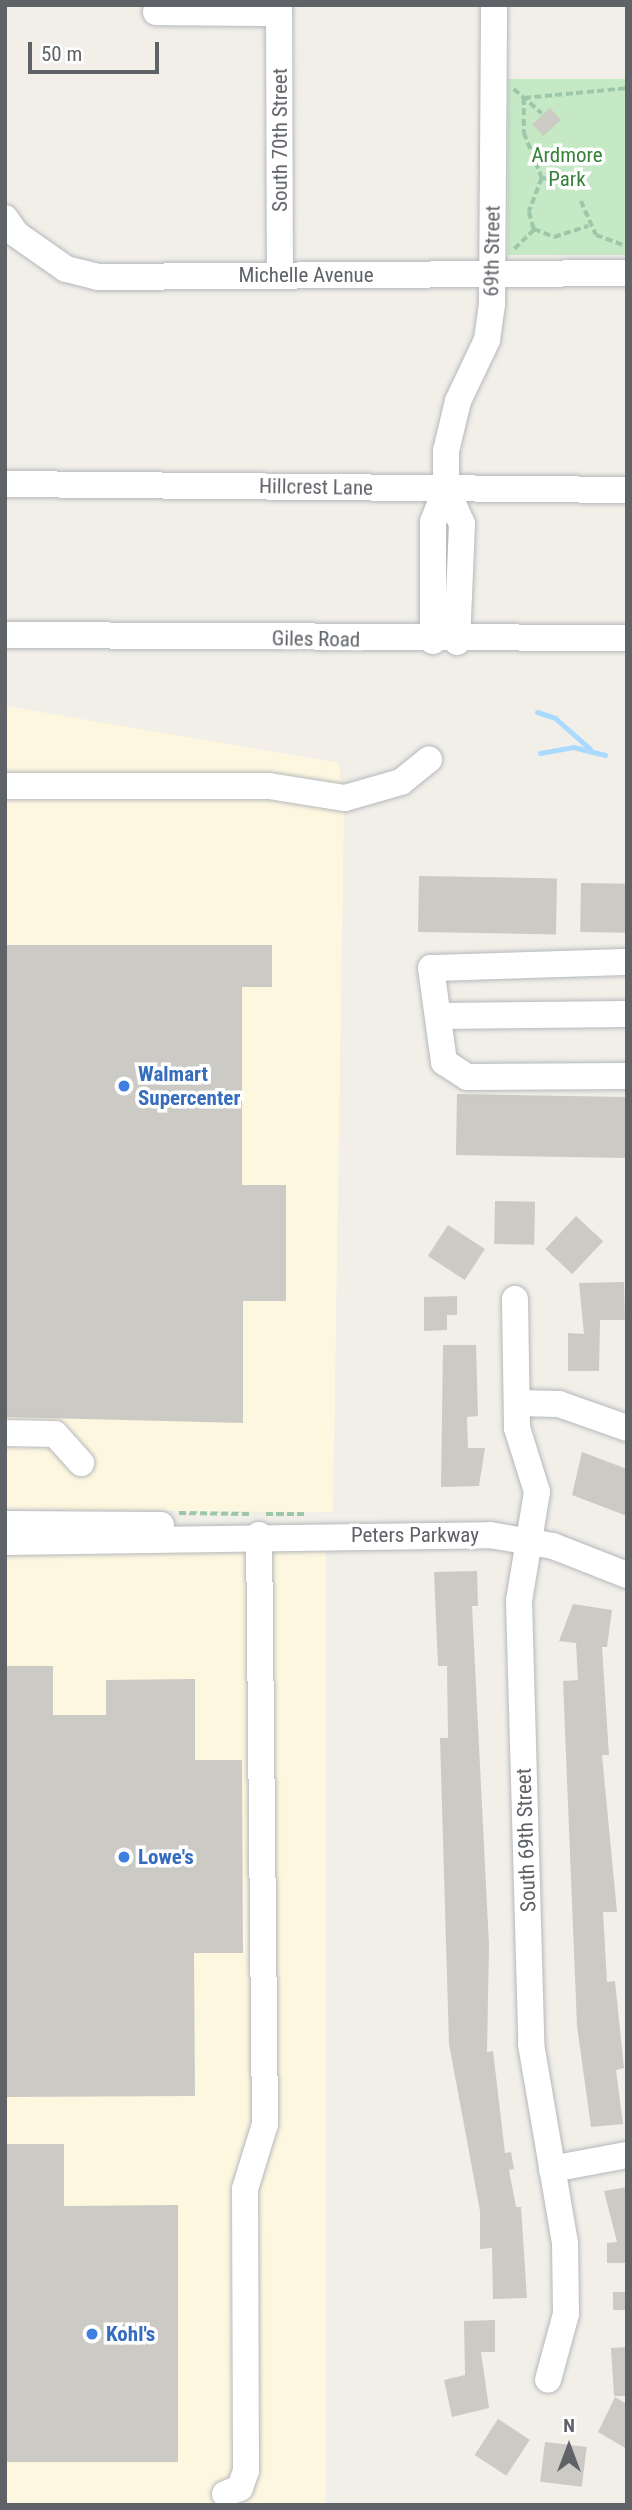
<!DOCTYPE html>
<style>
body{margin:0}
#map{position:relative;width:632px;height:2510px;overflow:hidden;background:#f1efe8;font-family:"Roboto Condensed",sans-serif}
div>[style]{position:absolute}
[style*='--x']{left:calc(var(--x)*1px);top:calc(var(--y)*1px);width:calc(var(--w)*1px);rotate:calc(var(--a)*1deg)}
.commercial>*{inset:0;background:#fef7e0;transform-origin:0 0}
.green>*{inset:0;background:#c5e8c5;transform-origin:0 0}
.stream>*{height:5px;margin:-2.5px;padding:0 2.5px;transform-origin:2.5px;border-radius:2.5px;background:#aadaff}
.building>*{inset:0;background:#cccac5;transform-origin:0 0}
.path>*{height:3.5px;margin-top:-1.75px;transform-origin:0;background:repeating-linear-gradient(90deg,#9cc7a9 0 7px,transparent 0 10.5px)}
.roads{filter:drop-shadow(0 0 2px #b5b8bc) drop-shadow(0 0 2px #b5b8bc)}
.minor>*{height:26px;margin:-13px;padding:0 13px;transform-origin:13px;border-radius:13px;background:#fff}
.dots>*{width:19px;height:19px;translate:-50% -50%;box-sizing:border-box;border:4px solid #fff;border-radius:50%}
span{translate:-50% -50%;white-space:nowrap;text-align:center;line-height:1.15;-webkit-text-stroke:7px #fff;paint-order:stroke}
.street-label{font-size:21px;color:#5f6368}
.park-label{font-size:21px;color:#348238}
.shop-label{font-size:21px;color:#366cbe;font-weight:700}
.left{translate:0 -50%;text-align:left}
.frame{position:absolute;inset:0;border:7px solid #5f6368;pointer-events:none}
.north{position:absolute;left:534px;top:2412px;width:70px;height:70px;-webkit-text-stroke:5px #fff;paint-order:stroke;rotate:0deg;font-size:19px;font-weight:700;line-height:28px;text-align:center;color:#5f6368}
.north::after{content:'';display:block;margin:auto;width:24px;height:32px;background:#5f6368;clip-path:polygon(50% 0,100% 100%,50% 72%,0 100%)}
.scale{position:absolute;left:28px;top:42px;width:131px;height:32px;box-sizing:border-box;border:4px solid #5f6368;border-top:0;padding-left:9px;font-size:21px;line-height:24px;white-space:nowrap;color:#5f6368;-webkit-text-stroke:5px #fff;paint-order:stroke}
</style>
<div id="map">
<div class="commercial">
<i style="clip-path:polygon(5px 706px,339px 763px,344px 811px,333px 1512px,5px 1510px)"></i>
<i style="left:326px;top:1545px;width:960px;height:321px;rotate:90deg"></i>
</div>
<div class="green">
<i style="left:508px;top:79px;width:119px;height:176px"></i>
</div>
<div class="stream">
<i style="--x:537;--y:712;--w:19;--a:18"></i>
<i style="--x:555;--y:718;--w:47;--a:41.5"></i>
<i style="--x:540;--y:753;--w:34;--a:-10"></i>
<i style="--x:573;--y:747;--w:33;--a:14"></i>
</div>
<div class="building">
<i style="left:550px;top:108px;width:16px;height:24px;rotate:47deg"></i>
<i style="left:419px;top:876px;width:138px;height:56px;rotate:1deg"></i>
<i style="left:581px;top:883px;width:46px;height:49px;rotate:1deg"></i>
<i style="clip-path:polygon(5px 945px,272px 945px,272px 987px,242px 987px,242px 1185px,286px 1185px,286px 1301px,243px 1301px,243px 1423px,5px 1417px)"></i>
<i style="left:457px;top:1094px;width:170px;height:61px;rotate:1deg"></i>
<i style="left:495px;top:1201px;width:40px;height:43px;rotate:1deg"></i>
<i style="left:576px;top:1216px;width:37px;height:45px;rotate:43deg"></i>
<i style="left:448px;top:1225px;width:44px;height:37px;rotate:33deg"></i>
<i style="clip-path:polygon(624px 1282px,625px 1320px,600px 1320px,599px 1371px,568px 1371px,568px 1333px,584px 1334px,579px 1283px)"></i>
<i style="clip-path:polygon(457px 1296px,457px 1315px,447px 1315px,447px 1330px,424px 1331px,424px 1297px)"></i>
<i style="clip-path:polygon(443px 1345px,476px 1345px,478px 1416px,467px 1417px,468px 1448px,485px 1448px,479px 1486px,441px 1487px)"></i>
<i style="clip-path:polygon(582px 1452px,627px 1469px,627px 1516px,572px 1495px)"></i>
<i style="clip-path:polygon(477px 1571px,478px 1606px,472px 1606px,489px 1945px,487px 2052px,493px 2051px,505px 2153px,511px 2152px,514px 2169px,509px 2170px,516px 2207px,521px 2207px,527px 2298px,493px 2299px,492px 2248px,480px 2249px,480px 2211px,449px 2044px,440px 1738px,448px 1738px,447px 1666px,438px 1666px,434px 1572px)"></i>
<i style="clip-path:polygon(573px 1604px,612px 1610px,607px 1647px,602px 1647px,609px 1755px,602px 1755px,617px 1912px,603px 1912px,607px 1982px,615px 1981px,624px 2068px,616px 2070px,623px 2124px,591px 2127px,577px 2026px,563px 1681px,578px 1680px,576px 1643px,559px 1641px)"></i>
<i style="clip-path:polygon(5px 1666px,53px 1666px,53px 1715px,106px 1715px,106px 1680px,195px 1679px,195px 1760px,242px 1760px,243px 1953px,194px 1953px,195px 2096px,5px 2097px)"></i>
<i style="clip-path:polygon(5px 2144px,64px 2144px,64px 2206px,178px 2205px,178px 2462px,5px 2462px)"></i>
<i style="clip-path:polygon(627px 2187px,627px 2263px,607px 2263px,607px 2243px,617px 2242px,604px 2191px)"></i>
<i style="left:613px;top:2292px;width:14px;height:18px"></i>
<i style="clip-path:polygon(495px 2320px,495px 2352px,481px 2352px,489px 2408px,452px 2417px,444px 2380px,465px 2375px,464px 2321px)"></i>
<i style="clip-path:polygon(627px 2347px,627px 2396px,614px 2396px,611px 2348px)"></i>
<i style="clip-path:polygon(615px 2397px,627px 2404px,627px 2449px,598px 2432px)"></i>
<i style="left:498px;top:2419px;width:38px;height:43px;rotate:33deg"></i>
<i style="left:545px;top:2442px;width:42px;height:40px;rotate:7deg"></i>
</div>
<div class="path">
<i style="--x:514;--y:89;--w:37;--a:41"></i>
<i style="--x:524;--y:98;--w:103;--a:-5.5"></i>
<i style="--x:524;--y:98;--w:35;--a:90"></i>
<i style="--x:524;--y:133;--w:48;--a:68.2"></i>
<i style="--x:542;--y:178;--w:36;--a:111"></i>
<i style="--x:529;--y:212;--w:18;--a:74"></i>
<i style="--x:534;--y:229;--w:22;--a:22"></i>
<i style="--x:554;--y:237;--w:36;--a:-18"></i>
<i style="--x:542;--y:178;--w:19;--a:6"></i>
<i style="--x:581;--y:201;--w:37;--a:66"></i>
<i style="--x:596;--y:235;--w:33;--a:20"></i>
<i style="--x:514;--y:249;--w:28;--a:-44"></i>
<i style="--x:179;--y:1513;--w:72;--a:0.8"></i>
<i style="--x:266;--y:1514;--w:41;--a:0"></i>
</div>
<div class="roads">
<div class="minor">
<i style="--x:279;--y:5;--w:270;--a:89.8"></i>
<i style="--x:156;--y:12;--w:123;--a:0.5"></i>
<i style="--x:5;--y:218;--w:19;--a:55"></i>
<i style="--x:16;--y:234;--w:61;--a:35"></i>
<i style="--x:66;--y:269;--w:33;--a:14"></i>
<i style="--x:98;--y:277;--w:529;--a:-0.43"></i>
<i style="--x:5;--y:484;--w:622;--a:0.55"></i>
<i style="--x:446;--y:488;--w:39;--a:66"></i>
<i style="--x:462;--y:524;--w:118;--a:92.4"></i>
<i style="--x:5;--y:635;--w:622;--a:0.28"></i>
<i style="--x:433;--y:641;--w:119;--a:-90"></i>
<i style="--x:433;--y:522;--w:36;--a:-69"></i>
<i style="--x:446;--y:488;--w:37;--a:-90"></i>
<i style="--x:446;--y:451;--w:51;--a:-76.5"></i>
<i style="--x:458;--y:401;--w:68;--a:-64.6"></i>
<i style="--x:487;--y:340;--w:36;--a:-82"></i>
<i style="--x:492;--y:304;--w:299;--a:-89.6"></i>
<i style="--x:5;--y:786;--w:264;--a:0"></i>
<i style="--x:269;--y:786;--w:77;--a:9"></i>
<i style="--x:345;--y:798;--w:58;--a:-15.9"></i>
<i style="--x:401;--y:782;--w:36;--a:-39"></i>
<i style="--x:627;--y:962;--w:196;--a:178.2"></i>
<i style="--x:431;--y:968;--w:95;--a:82.1"></i>
<i style="--x:444;--y:1062;--w:27;--a:33"></i>
<i style="--x:467;--y:1077;--w:160;--a:-0.4"></i>
<i style="--x:438;--y:1016;--w:189;--a:-0.6"></i>
<i style="--x:515;--y:1299;--w:129;--a:89.1"></i>
<i style="--x:517;--y:1428;--w:67;--a:72.6"></i>
<i style="--x:537;--y:1492;--w:110;--a:99.4"></i>
<i style="--x:519;--y:1601;--w:443;--a:88.4"></i>
<i style="--x:531;--y:2044;--w:201;--a:80.3"></i>
<i style="--x:565;--y:2242;--w:72;--a:89.2"></i>
<i style="--x:566;--y:2314;--w:68;--a:105.3"></i>
<i style="--x:517;--y:1403;--w:42;--a:1.4"></i>
<i style="--x:559;--y:1404;--w:72;--a:19.4"></i>
<i style="--x:5;--y:1433;--w:50;--a:1.1"></i>
<i style="--x:55;--y:1434;--w:39;--a:48"></i>
<i style="--x:5;--y:1524;--w:156;--a:0.4"></i>
<i style="--x:5;--y:1542;--w:485;--a:-0.8"></i>
<i style="--x:490;--y:1535;--w:64;--a:9.9"></i>
<i style="--x:553;--y:1546;--w:79;--a:21.4"></i>
<i style="--x:552;--y:2169;--w:76;--a:-10.6"></i>
<i style="--x:225;--y:2494;--w:16;--a:-22"></i>
<i style="--x:240;--y:2488;--w:18;--a:-71"></i>
<i style="--x:246;--y:2471;--w:282;--a:-90.2"></i>
<i style="--x:245;--y:2189;--w:68;--a:-72.9"></i>
<i style="--x:265;--y:2124;--w:589;--a:-90.58"></i>
</div>
</div>
<div class="dots">
<i style="left:124px;top:1086px;background:#3f7fe0"></i>
<i style="left:124px;top:1857px;background:#3f7fe0"></i>
<i style="left:92px;top:2334px;background:#3f7fe0"></i>
</div>
<div class="street-label">
<span style="left:280px;top:140px;rotate:-90deg">South 70th Street</span>
<span style="left:492px;top:251px;rotate:-89deg">69th Street</span>
<span style="left:306px;top:275px">Michelle Avenue</span>
<span style="left:316px;top:487px;rotate:1deg">Hillcrest Lane</span>
<span style="left:316px;top:639px;rotate:1deg">Giles Road</span>
<span style="left:415px;top:1535px">Peters Parkway</span>
<span style="left:526px;top:1840px;rotate:-92deg">South 69th Street</span>
</div>
<div class="park-label">
<span style="left:567px;top:167px">Ardmore<br>Park</span>
</div>
<div class="shop-label">
<span class="left" style="left:138px;top:1086px">Walmart<br>Supercenter</span>
<span class="left" style="left:138px;top:1857px">Lowe's</span>
<span class="left" style="left:106px;top:2334px">Kohl's</span>
</div>
<div class="frame"></div>
<div class="north">N</div>
<div class="scale">50 m</div>
</div>
